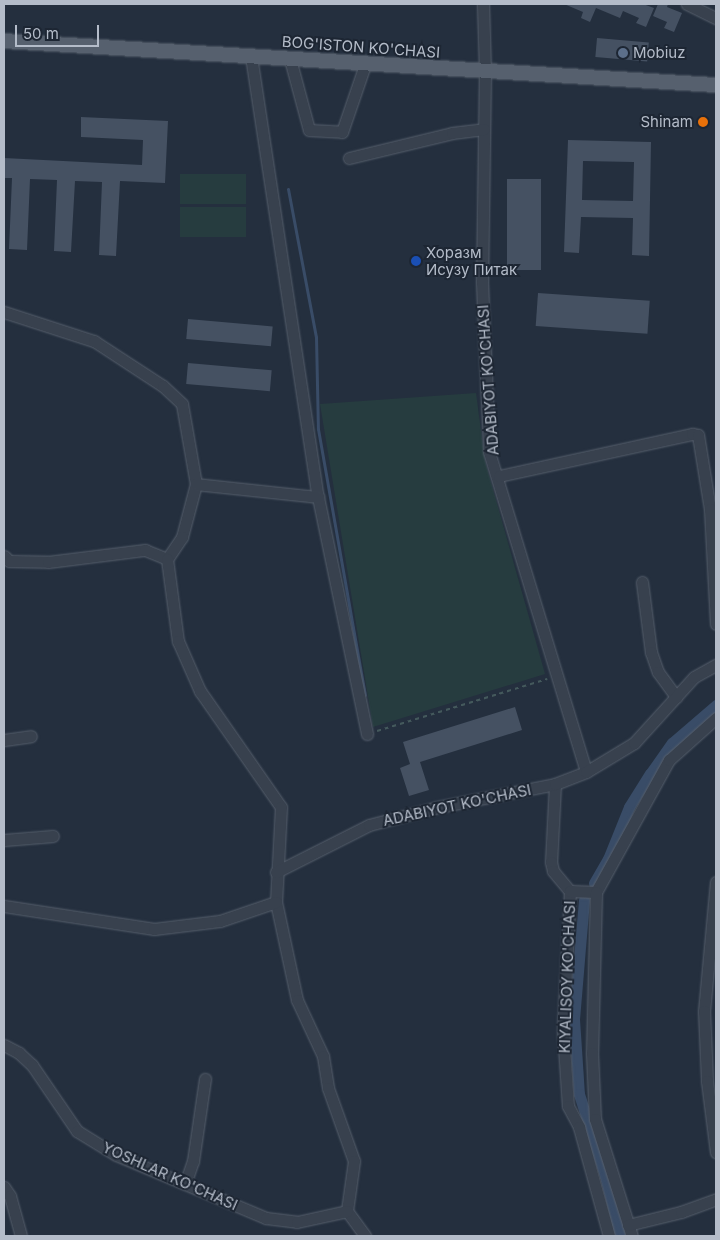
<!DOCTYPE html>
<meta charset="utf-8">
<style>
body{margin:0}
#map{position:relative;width:720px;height:1240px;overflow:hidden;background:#242f3e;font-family:Inter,sans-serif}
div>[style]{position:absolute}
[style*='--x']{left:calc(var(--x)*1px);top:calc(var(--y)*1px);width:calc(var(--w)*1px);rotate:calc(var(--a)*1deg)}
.green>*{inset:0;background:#263c3f;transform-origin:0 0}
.stream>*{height:3px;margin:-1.5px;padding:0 1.5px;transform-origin:1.5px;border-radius:1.5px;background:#394c67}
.canal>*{height:11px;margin:-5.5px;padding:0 5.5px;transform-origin:5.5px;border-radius:5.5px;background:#394c67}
.building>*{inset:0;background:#455162;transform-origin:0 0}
.path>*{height:2px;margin-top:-1px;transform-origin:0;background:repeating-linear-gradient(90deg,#44595c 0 4px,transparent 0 8px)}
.roads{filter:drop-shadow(0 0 1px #565f6c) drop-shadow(0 0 1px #565f6c)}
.minor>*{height:11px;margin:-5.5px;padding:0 5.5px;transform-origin:5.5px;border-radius:5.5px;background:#38414e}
.major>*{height:14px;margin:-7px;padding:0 7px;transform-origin:7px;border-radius:7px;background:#56606e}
.dots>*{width:14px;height:14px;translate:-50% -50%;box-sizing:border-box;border:2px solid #1d2633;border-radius:50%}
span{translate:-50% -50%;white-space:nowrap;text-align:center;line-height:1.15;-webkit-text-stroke:4px #1d2633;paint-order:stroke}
.street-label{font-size:15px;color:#b4bcc9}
.poi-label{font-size:15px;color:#b4bcc9}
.left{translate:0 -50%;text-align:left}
.right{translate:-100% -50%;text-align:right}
.frame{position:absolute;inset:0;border:5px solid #b4bcc9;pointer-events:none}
.scale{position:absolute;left:15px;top:25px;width:84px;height:22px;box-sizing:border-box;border:2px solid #b4bcc9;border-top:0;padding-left:6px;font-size:15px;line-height:18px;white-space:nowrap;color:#b4bcc9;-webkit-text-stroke:4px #1d2633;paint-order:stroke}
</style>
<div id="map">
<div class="green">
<i style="left:180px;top:174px;width:66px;height:30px"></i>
<i style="left:180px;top:207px;width:66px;height:30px"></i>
<i style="clip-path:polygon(476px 393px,485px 461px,545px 674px,373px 727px,320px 404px)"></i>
</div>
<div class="stream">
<i style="--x:288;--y:189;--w:151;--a:79.3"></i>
<i style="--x:316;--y:337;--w:92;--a:88.8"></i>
<i style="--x:318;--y:429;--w:270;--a:80"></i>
</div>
<div class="canal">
<i style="--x:594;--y:883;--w:28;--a:-60"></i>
<i style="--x:608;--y:859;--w:56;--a:-68"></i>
<i style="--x:629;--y:807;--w:39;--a:-58"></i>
<i style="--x:650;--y:774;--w:38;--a:-55"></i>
<i style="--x:672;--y:743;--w:58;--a:-40.8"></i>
<i style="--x:584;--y:900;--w:119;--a:94.8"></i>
<i style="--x:574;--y:1019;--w:75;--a:86.2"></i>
<i style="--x:579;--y:1094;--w:86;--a:72.4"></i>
<i style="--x:605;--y:1176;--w:62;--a:76"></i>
</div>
<div class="building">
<i style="clip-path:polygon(564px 4px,643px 4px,654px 8px,646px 27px,636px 23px,639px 18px,623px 11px,620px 18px,596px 8px,590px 22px,581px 18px,583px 12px)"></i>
<i style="clip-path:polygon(658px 4px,668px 4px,667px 7px,682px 13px,674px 32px,664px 28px,667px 22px,653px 16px)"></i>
<i style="left:597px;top:38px;width:52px;height:19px;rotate:5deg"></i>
<i style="clip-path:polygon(81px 117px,168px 121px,165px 183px,120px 181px,116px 256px,99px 255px,102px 182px,75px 181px,71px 252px,54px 251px,57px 180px,30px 179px,27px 250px,9px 249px,12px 178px,4px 178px,4px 158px,142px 165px,143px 140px,81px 137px)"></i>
<i style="clip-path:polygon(evenodd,568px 140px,651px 142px,649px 256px,632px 255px,633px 218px,581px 217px,579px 253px,564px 252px,568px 140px,583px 161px,634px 162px,633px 201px,582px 200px,583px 161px)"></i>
<i style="left:507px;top:179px;width:34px;height:91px"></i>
<i style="left:538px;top:293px;width:112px;height:33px;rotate:4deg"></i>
<i style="left:188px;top:319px;width:85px;height:20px;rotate:5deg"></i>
<i style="left:188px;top:363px;width:84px;height:21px;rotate:5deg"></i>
<i style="clip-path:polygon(515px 707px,522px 730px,420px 762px,429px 790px,409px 796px,400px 768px,410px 764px,403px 742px)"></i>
</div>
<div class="path">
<i style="--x:377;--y:731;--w:178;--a:-17"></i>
</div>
<div class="roads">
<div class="minor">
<i style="--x:483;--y:4;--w:67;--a:88.3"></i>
<i style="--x:485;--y:71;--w:211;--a:90.8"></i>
<i style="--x:482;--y:282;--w:170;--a:87.6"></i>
<i style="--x:489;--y:452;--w:334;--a:73.1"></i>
<i style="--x:687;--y:4;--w:32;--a:26"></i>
<i style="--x:251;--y:56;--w:446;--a:81.4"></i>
<i style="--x:318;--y:497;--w:242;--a:78.3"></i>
<i style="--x:290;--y:59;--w:73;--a:75"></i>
<i style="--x:309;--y:130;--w:33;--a:3"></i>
<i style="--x:342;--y:132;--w:71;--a:-71.1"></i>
<i style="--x:349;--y:158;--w:106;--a:-13.6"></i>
<i style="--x:452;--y:133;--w:32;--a:-7"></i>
<i style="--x:4;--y:312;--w:95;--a:17.9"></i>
<i style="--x:94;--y:341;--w:82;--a:33.1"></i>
<i style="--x:163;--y:386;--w:26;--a:43"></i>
<i style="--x:182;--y:404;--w:81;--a:80.1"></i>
<i style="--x:196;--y:484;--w:55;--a:104.8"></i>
<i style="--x:182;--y:537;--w:27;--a:124"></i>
<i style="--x:499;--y:476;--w:198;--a:-12.3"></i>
<i style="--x:692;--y:434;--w:6;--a:9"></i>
<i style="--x:698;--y:435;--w:75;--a:80.8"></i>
<i style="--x:710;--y:509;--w:115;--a:87"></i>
<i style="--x:196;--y:484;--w:123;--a:6.1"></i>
<i style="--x:4;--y:556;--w:7;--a:45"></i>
<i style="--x:9;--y:561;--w:39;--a:1"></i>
<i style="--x:48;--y:562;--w:98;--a:-7.1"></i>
<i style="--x:145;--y:550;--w:24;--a:22"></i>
<i style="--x:167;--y:559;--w:83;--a:82.4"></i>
<i style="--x:178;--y:641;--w:55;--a:66.3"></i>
<i style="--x:200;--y:691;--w:141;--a:55.1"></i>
<i style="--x:281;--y:807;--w:95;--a:93"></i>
<i style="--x:276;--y:902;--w:100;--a:77.9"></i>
<i style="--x:297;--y:1000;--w:62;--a:65.1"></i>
<i style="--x:323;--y:1056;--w:32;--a:81"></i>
<i style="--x:328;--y:1088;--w:77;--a:70.4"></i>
<i style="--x:354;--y:1161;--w:50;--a:98"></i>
<i style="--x:347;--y:1211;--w:31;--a:54"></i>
<i style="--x:642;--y:582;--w:71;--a:82.7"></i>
<i style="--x:651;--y:652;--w:21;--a:71"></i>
<i style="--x:658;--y:672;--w:31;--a:54"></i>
<i style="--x:4;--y:740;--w:27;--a:-8"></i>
<i style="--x:555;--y:784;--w:78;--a:92.9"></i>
<i style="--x:551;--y:862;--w:9;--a:77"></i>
<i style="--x:553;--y:871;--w:26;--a:50"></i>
<i style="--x:570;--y:891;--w:140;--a:92.9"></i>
<i style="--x:563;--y:1031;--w:75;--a:86.2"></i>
<i style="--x:568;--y:1106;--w:24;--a:62"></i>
<i style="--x:579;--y:1127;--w:113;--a:74.6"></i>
<i style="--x:4;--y:840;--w:49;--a:-4.7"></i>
<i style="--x:276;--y:872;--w:104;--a:-26.8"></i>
<i style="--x:369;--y:825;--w:71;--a:-14.6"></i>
<i style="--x:438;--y:807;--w:119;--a:-11.1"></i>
<i style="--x:555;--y:784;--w:33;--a:-21"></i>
<i style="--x:586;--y:772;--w:56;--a:-31.1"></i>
<i style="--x:634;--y:743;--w:89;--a:-47.7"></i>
<i style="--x:694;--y:677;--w:25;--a:-29"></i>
<i style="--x:716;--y:882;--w:130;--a:95.3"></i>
<i style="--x:704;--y:1011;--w:70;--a:87.5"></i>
<i style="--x:707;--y:1081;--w:72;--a:82.8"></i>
<i style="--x:570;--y:891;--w:26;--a:2"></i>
<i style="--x:596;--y:892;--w:151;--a:-61.1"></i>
<i style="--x:669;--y:760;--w:63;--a:-41.8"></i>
<i style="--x:596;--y:892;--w:161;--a:91.4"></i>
<i style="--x:592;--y:1053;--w:66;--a:87.4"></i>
<i style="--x:595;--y:1119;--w:123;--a:72.5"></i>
<i style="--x:4;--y:906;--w:152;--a:8.7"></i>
<i style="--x:154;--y:929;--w:66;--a:-6.9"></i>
<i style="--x:220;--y:921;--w:59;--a:-18.7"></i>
<i style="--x:4;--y:1045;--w:17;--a:28"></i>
<i style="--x:19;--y:1053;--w:18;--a:43"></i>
<i style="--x:32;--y:1065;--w:80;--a:55.7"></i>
<i style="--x:77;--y:1131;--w:46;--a:31.6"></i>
<i style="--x:116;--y:1155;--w:163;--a:22.8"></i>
<i style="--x:266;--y:1218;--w:31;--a:7"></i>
<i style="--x:297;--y:1222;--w:51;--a:-12.4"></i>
<i style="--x:185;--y:1184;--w:24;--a:-71"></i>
<i style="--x:193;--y:1161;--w:83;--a:-81.7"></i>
<i style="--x:4;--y:1187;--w:11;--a:56"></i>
<i style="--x:10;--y:1196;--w:41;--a:74.6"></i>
<i style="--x:628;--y:1225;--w:55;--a:-13.8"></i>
<i style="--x:681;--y:1212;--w:37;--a:-20"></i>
</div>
<div class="major">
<i style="--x:4;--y:41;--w:713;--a:3.54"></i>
</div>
</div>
<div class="dots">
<i style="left:623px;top:53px;background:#5c6f8a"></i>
<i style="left:703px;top:122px;background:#e8710a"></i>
<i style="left:416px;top:261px;background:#1a4fb4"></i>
</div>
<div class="street-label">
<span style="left:361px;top:47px;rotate:4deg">BOG'ISTON KO'CHASI</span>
<span style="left:488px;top:380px;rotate:-94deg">ADABIYOT KO'CHASI</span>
<span style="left:457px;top:805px;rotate:-12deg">ADABIYOT KO'CHASI</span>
<span style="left:567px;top:977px;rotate:-88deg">KIYALISOY KO'CHASI</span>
<span style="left:170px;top:1176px;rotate:24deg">YOSHLAR KO'CHASI</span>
</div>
<div class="poi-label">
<span class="left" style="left:633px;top:53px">Mobiuz</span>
<span class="right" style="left:693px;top:122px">Shinam</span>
<span class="left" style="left:426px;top:261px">Хоразм<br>Исузу Питак</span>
</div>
<div class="frame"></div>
<div class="scale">50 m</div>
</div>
